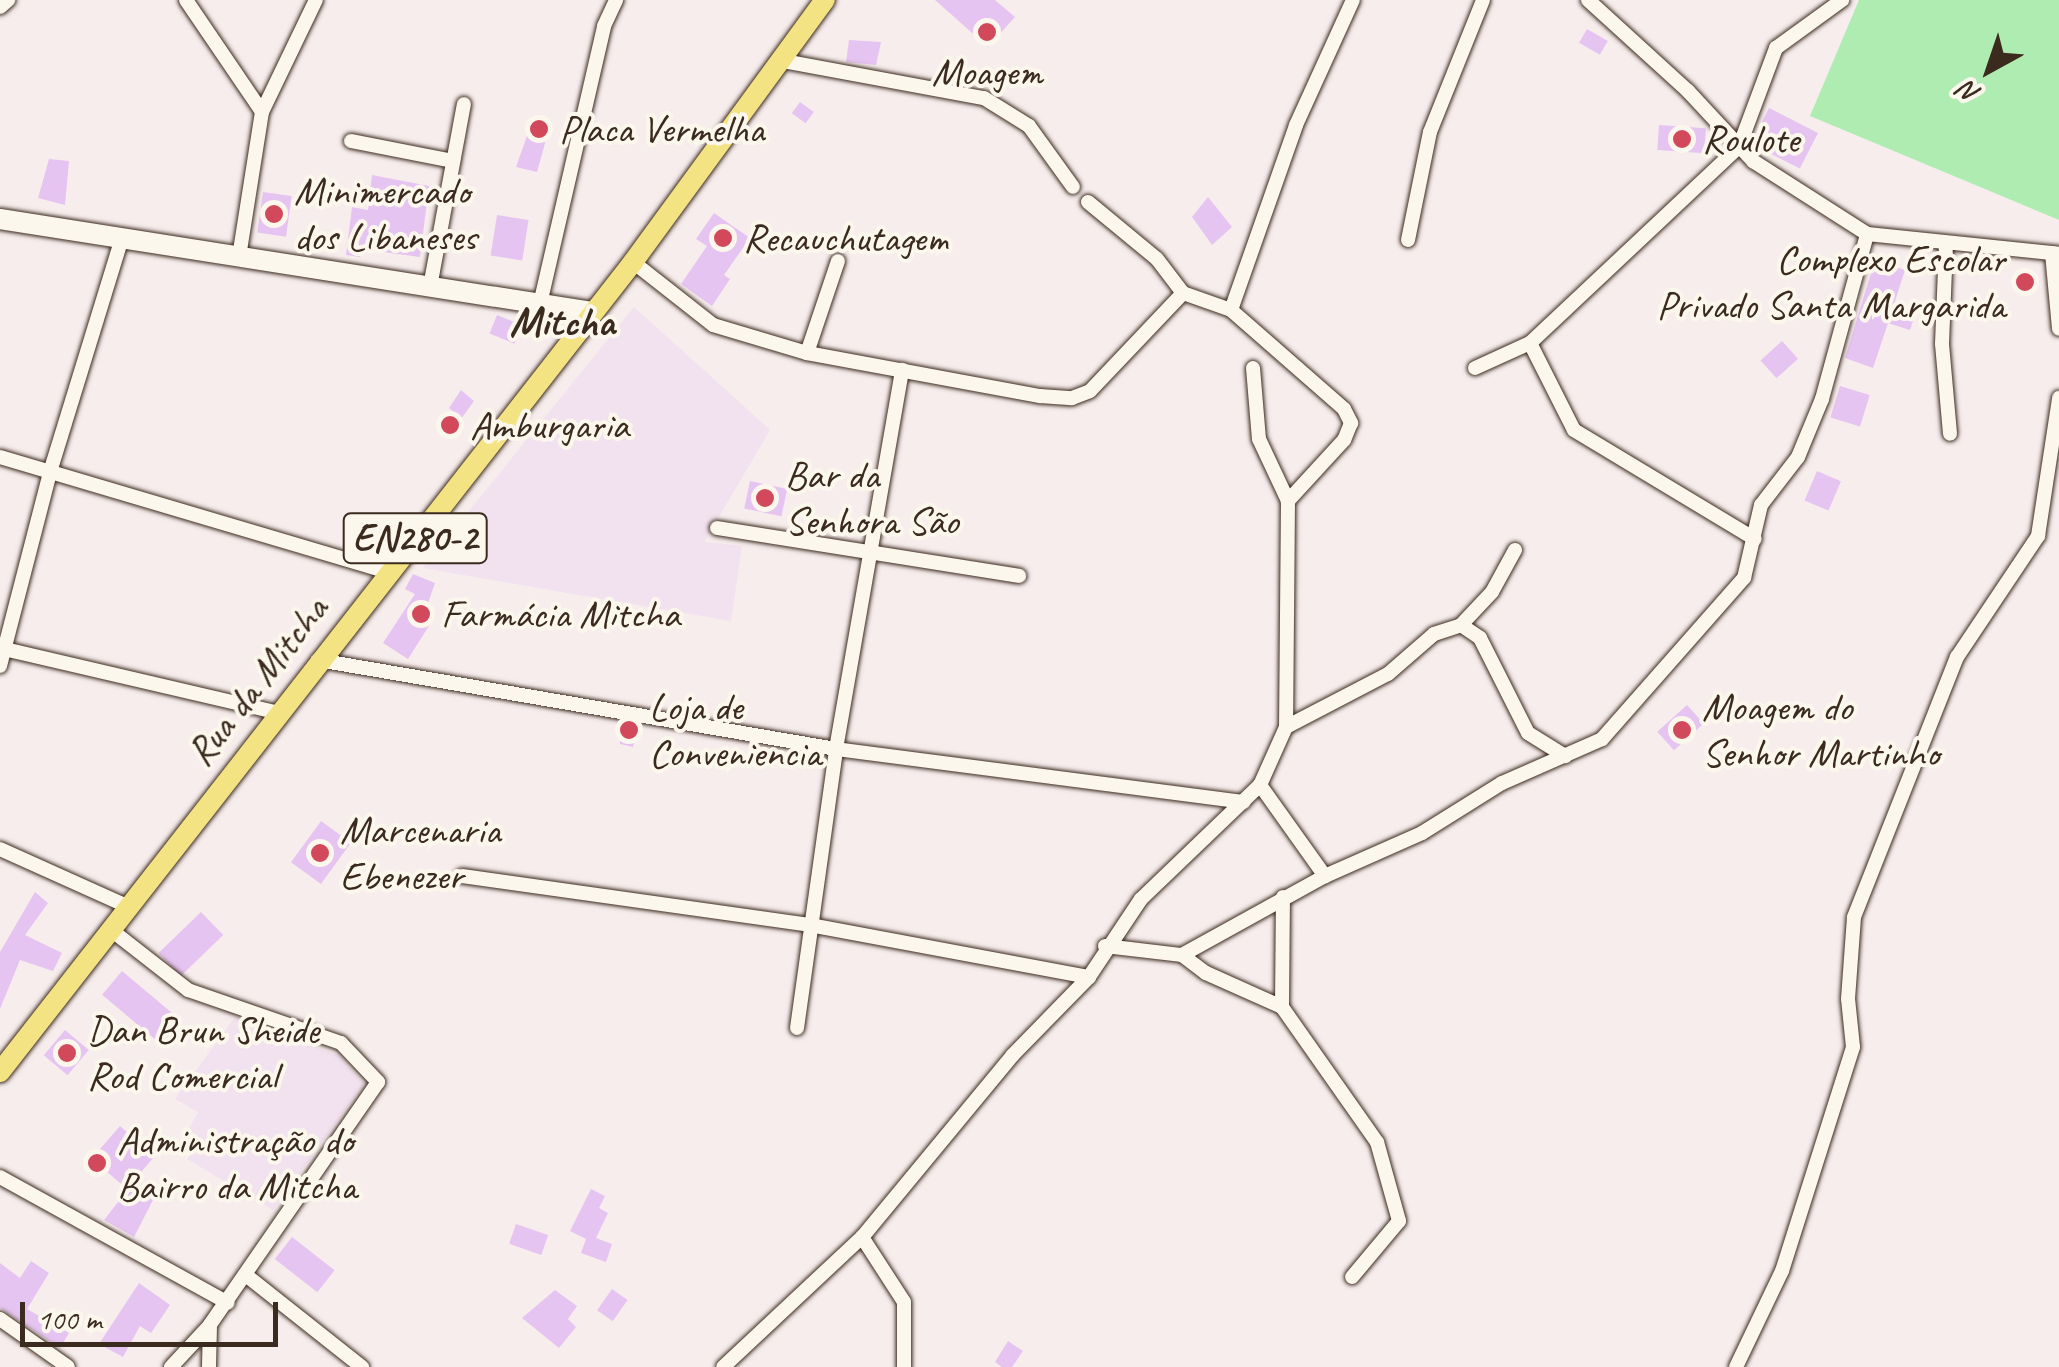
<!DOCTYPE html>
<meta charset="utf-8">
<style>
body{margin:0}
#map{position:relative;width:2059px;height:1367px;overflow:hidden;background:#f7eded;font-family:Caveat,sans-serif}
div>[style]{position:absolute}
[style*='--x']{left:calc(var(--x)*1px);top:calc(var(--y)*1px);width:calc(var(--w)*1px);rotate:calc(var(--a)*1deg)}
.built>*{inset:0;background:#f2e1ee}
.green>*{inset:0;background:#afecb2}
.building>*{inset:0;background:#e6c4f1;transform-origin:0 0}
.roads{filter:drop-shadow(0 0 2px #3b2a1e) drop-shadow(0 0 2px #3b2a1e)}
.street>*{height:14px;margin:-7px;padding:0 7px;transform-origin:7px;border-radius:7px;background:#fbf7ec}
.secondary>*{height:20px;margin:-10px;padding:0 10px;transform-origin:10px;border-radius:10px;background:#fbf7ec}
.primary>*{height:20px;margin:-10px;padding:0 10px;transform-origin:10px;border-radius:10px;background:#f4e382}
.dots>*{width:28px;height:28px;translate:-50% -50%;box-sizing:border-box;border:5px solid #fbf7ec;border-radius:50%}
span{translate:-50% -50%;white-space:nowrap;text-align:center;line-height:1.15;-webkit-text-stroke:8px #fbf7ec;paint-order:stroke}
.shield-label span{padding:2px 8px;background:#fbf7ec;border:2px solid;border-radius:8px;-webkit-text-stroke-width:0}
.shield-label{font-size:38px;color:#3b2a1e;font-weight:700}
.poi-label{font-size:40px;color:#3b2a1e}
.left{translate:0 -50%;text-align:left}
.right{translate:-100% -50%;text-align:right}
.street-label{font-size:40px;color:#3b2a1e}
.neighbourhood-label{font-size:42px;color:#3b2a1e;font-weight:700}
.north{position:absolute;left:1939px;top:20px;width:100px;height:100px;-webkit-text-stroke:8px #fbf7ec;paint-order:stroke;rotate:220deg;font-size:28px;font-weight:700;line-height:40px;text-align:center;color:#3b2a1e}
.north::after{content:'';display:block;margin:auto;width:35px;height:45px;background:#3b2a1e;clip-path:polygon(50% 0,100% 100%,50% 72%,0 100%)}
.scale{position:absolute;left:20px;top:1302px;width:258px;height:45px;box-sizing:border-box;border:5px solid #3b2a1e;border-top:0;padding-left:12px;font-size:30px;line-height:35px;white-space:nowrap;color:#3b2a1e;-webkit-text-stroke:8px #fbf7ec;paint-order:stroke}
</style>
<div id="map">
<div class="built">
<i style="clip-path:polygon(634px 307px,770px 430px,704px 542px,742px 546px,731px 621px,423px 568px)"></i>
<i style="clip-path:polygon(235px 1017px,340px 1056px,364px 1084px,273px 1210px,177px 1153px,198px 1112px,175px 1099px)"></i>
</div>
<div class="green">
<i style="clip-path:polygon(1859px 0,2059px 0,2059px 220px,1810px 116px)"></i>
</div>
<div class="building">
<i style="clip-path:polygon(935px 0,995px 0,1015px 17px,988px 47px)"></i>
<i style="left:1587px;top:29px;width:24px;height:16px;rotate:30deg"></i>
<i style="clip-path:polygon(849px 40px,881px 42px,876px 65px,846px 62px)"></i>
<i style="left:800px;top:102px;width:17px;height:14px;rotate:36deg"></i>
<i style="left:1769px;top:108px;width:55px;height:40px;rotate:27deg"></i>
<i style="clip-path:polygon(534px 116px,551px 122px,537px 172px,516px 167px)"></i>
<i style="left:1659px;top:125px;width:47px;height:25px;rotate:4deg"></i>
<i style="clip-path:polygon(49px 159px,69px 161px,65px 205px,38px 198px)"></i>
<i style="clip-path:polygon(372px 175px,429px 186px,420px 257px,361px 249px,360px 257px,346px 255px,352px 207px,368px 210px)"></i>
<i style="left:263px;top:192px;width:29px;height:41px;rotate:8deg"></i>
<i style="clip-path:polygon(1208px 197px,1232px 227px,1212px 245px,1192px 217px)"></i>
<i style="clip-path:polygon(714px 213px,750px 238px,724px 275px,730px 279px,712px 306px,681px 284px,707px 246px,696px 239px)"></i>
<i style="left:497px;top:215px;width:32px;height:41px;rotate:9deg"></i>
<i style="clip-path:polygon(1875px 260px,1905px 270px,1894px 304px,1916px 311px,1910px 330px,1888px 323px,1873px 368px,1845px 358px)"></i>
<i style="left:497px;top:315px;width:27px;height:20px;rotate:22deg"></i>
<i style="left:1782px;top:341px;width:24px;height:29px;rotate:48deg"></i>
<i style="left:1840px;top:386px;width:31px;height:33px;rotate:17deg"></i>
<i style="clip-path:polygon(461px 390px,474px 401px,461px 419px,449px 408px)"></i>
<i style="left:1817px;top:471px;width:26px;height:32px;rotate:23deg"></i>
<i style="left:750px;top:481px;width:38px;height:28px;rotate:12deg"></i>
<i style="clip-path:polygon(413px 574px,435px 583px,425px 612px,434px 618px,408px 659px,383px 643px,415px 594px,405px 589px)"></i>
<i style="left:1687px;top:705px;width:25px;height:40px;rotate:48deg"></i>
<i style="clip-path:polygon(620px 723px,639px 726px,633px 747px,620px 744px)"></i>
<i style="left:321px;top:821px;width:37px;height:51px;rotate:36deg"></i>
<i style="clip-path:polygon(35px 892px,48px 903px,25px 935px,62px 953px,53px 971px,20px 960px,0 1009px,0 952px)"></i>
<i style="left:201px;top:912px;width:32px;height:59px;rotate:46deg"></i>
<i style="left:122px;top:971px;width:78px;height:31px;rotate:40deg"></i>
<i style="left:65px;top:1030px;width:31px;height:33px;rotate:40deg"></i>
<i style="left:120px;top:1126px;width:46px;height:43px;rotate:41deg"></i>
<i style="clip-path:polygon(129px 1188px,154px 1198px,134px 1237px,104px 1220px)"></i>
<i style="clip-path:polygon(591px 1189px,605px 1196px,599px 1208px,608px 1213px,596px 1238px,612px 1244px,606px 1262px,581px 1253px,586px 1239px,570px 1231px)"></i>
<i style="left:516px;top:1224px;width:34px;height:21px;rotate:19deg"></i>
<i style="left:292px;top:1237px;width:54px;height:28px;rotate:38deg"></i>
<i style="clip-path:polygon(31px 1261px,49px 1273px,27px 1309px,69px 1333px,60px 1348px,0 1308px,0 1263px,20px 1278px)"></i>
<i style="clip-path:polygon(139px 1283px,170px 1305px,151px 1333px,140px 1326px,123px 1357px,99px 1344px)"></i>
<i style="left:612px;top:1289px;width:19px;height:26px;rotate:35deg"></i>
<i style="clip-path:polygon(555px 1290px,577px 1306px,568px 1319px,576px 1327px,559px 1348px,522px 1318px)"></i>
<i style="clip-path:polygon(1008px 1341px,1023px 1351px,1012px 1367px,1002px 1367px,995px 1362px)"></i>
</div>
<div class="roads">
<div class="street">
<i style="--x:186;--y:0;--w:135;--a:55.8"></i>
<i style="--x:1588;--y:0;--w:135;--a:42.3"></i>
<i style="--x:1688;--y:91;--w:96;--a:47.1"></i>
<i style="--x:1753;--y:161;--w:135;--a:32.6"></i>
<i style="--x:1867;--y:234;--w:193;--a:5.9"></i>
<i style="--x:0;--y:7;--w:11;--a:-41"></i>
<i style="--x:778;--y:60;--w:209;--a:10.5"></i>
<i style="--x:984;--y:98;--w:53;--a:31.9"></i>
<i style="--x:1029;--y:126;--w:75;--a:54.2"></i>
<i style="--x:351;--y:141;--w:104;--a:11.1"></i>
<i style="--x:1088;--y:202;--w:89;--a:39.6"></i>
<i style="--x:1157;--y:259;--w:43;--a:52.6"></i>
<i style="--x:1408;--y:240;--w:110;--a:-78.5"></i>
<i style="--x:1430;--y:132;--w:142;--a:-68.1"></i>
<i style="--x:1946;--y:244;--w:100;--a:92.3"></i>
<i style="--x:1942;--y:344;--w:90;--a:84.9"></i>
<i style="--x:2052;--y:253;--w:76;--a:84.7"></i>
<i style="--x:239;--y:257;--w:147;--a:-81"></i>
<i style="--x:262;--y:112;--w:124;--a:-64.3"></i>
<i style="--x:633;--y:262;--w:102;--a:38.2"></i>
<i style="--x:713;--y:325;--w:98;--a:16.6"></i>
<i style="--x:807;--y:353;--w:237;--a:10.5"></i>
<i style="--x:1040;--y:396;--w:32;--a:4"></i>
<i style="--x:1072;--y:398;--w:19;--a:-21"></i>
<i style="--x:1090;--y:391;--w:135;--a:-46.5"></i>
<i style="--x:1183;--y:293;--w:51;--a:19.5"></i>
<i style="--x:1231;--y:310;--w:150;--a:41.2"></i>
<i style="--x:1344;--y:409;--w:16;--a:63"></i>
<i style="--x:1351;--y:423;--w:18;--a:112"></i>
<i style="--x:1344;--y:440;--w:83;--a:132.6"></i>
<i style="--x:1288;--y:501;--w:226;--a:90.5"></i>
<i style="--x:1286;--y:727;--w:64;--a:114.1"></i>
<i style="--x:1260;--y:785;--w:165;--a:136.2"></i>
<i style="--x:1141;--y:899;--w:94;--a:123.7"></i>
<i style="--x:1089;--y:977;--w:110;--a:134.3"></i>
<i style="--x:1012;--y:1056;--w:235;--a:129.6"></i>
<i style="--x:862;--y:1237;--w:190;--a:136.9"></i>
<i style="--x:430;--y:287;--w:186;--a:-79.5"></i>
<i style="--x:540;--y:304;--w:285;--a:-77"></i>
<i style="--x:604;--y:26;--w:29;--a:-65"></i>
<i style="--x:1231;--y:310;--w:196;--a:-70.6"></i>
<i style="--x:1296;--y:125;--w:137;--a:-65.5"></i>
<i style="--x:1530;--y:343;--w:97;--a:63.2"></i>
<i style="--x:1574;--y:430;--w:211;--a:31.1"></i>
<i style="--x:807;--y:353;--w:97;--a:-71.4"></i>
<i style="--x:1253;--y:368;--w:71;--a:85.2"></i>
<i style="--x:1259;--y:439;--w:68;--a:64.9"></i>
<i style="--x:1475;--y:368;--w:60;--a:-24.4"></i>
<i style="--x:1530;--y:343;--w:287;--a:-43.2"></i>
<i style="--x:1739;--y:147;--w:106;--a:-69.5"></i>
<i style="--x:1776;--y:48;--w:82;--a:-36"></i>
<i style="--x:0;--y:457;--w:405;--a:16.5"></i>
<i style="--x:717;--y:528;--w:306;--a:9"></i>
<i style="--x:1461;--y:625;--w:45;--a:-46.8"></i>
<i style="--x:1492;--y:592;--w:48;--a:-61.3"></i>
<i style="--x:0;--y:648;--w:282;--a:13.1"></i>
<i style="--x:318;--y:660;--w:526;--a:9.75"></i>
<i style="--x:836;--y:749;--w:411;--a:7.4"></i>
<i style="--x:0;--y:666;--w:200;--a:-75.5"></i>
<i style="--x:50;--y:472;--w:245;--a:-72.9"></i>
<i style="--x:1286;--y:727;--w:115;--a:-27.5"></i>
<i style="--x:1388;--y:674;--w:61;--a:-41"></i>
<i style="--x:1434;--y:634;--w:28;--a:-18"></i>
<i style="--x:1461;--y:625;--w:23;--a:34"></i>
<i style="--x:1480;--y:638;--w:106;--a:63.2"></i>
<i style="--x:1528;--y:733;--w:44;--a:31.9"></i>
<i style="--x:1260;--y:785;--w:112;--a:54.5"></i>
<i style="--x:0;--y:849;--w:139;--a:24.2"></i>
<i style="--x:462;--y:876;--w:351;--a:8"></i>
<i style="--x:810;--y:925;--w:284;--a:10.6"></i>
<i style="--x:110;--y:929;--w:99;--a:38"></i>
<i style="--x:188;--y:990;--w:162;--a:19.1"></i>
<i style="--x:341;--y:1043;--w:54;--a:46.5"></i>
<i style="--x:378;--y:1082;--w:295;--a:124.7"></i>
<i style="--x:210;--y:1325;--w:42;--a:91.4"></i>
<i style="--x:1105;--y:946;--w:78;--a:6.7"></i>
<i style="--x:1182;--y:955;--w:163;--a:-28.9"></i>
<i style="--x:1325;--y:876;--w:106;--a:-23.9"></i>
<i style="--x:1422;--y:833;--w:94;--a:-32"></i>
<i style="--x:1502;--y:783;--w:109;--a:-23.7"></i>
<i style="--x:1602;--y:739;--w:215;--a:-48.6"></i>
<i style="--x:1744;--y:578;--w:75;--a:-76.9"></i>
<i style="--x:1761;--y:505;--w:61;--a:-52.4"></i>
<i style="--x:1798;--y:457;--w:63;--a:-67.5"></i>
<i style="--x:1822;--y:399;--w:171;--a:-74.7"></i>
<i style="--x:1182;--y:955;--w:30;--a:37"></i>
<i style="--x:1206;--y:973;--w:83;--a:24.1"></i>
<i style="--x:1282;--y:1007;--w:165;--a:54.9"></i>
<i style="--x:1377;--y:1142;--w:82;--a:74.4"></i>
<i style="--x:1399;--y:1221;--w:73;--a:130"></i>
<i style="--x:1282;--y:1007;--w:110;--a:-89.5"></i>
<i style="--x:797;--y:1028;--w:282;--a:-82"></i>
<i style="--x:836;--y:749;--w:385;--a:-80.1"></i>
<i style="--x:0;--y:1177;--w:260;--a:28.9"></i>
<i style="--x:862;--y:1237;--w:77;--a:57.1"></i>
<i style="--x:904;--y:1302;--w:65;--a:90"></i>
<i style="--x:247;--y:1276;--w:147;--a:38.4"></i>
<i style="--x:0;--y:1319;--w:83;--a:35.2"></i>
<i style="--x:171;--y:1367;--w:57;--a:-47.1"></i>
<i style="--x:1736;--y:1367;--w:106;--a:-64.4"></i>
<i style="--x:1782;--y:1271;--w:235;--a:-72.4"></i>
<i style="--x:1853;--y:1047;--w:48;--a:-95.9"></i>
<i style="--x:1848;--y:999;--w:82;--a:-85.8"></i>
<i style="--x:1854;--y:917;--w:280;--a:-68.4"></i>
<i style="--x:1957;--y:657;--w:146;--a:-56.2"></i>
<i style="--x:2038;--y:536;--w:140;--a:-81.3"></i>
</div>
<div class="secondary">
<i style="--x:0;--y:219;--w:599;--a:8.93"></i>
</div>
<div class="primary">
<i style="--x:0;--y:1072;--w:1028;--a:-51.99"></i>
<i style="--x:633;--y:262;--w:325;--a:-53.8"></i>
</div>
</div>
<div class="dots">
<i style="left:987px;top:32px;background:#d1495b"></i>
<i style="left:539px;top:129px;background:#d1495b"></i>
<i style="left:1682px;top:139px;background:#d1495b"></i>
<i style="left:274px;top:214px;background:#d1495b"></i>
<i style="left:723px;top:238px;background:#d1495b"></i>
<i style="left:2025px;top:282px;background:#d1495b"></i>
<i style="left:450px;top:425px;background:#d1495b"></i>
<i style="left:765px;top:498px;background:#d1495b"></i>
<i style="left:421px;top:614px;background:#d1495b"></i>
<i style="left:629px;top:730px;background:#d1495b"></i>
<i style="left:1682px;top:730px;background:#d1495b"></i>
<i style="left:320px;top:853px;background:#d1495b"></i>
<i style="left:67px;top:1053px;background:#d1495b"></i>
<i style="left:97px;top:1163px;background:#d1495b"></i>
</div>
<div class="shield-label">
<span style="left:415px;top:538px">EN280-2</span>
</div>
<div class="poi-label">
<span style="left:987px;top:72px">Moagem</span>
<span class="left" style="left:559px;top:129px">Placa Vermelha</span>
<span class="left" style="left:1702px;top:139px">Roulote</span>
<span class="left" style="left:294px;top:214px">Minimercado<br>dos Libaneses</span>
<span class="left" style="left:743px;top:238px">Recauchutagem</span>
<span class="right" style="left:2005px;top:282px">Complexo Escolar<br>Privado Santa Margarida</span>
<span class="left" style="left:470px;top:425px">Amburgaria</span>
<span class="left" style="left:785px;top:498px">Bar da<br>Senhora São</span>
<span class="left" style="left:441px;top:614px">Farmácia Mitcha</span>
<span class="left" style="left:649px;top:730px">Loja de<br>Conveniencia</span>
<span class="left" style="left:1702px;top:730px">Moagem do<br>Senhor Martinho</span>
<span class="left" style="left:340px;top:853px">Marcenaria<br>Ebenezer</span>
<span class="left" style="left:87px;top:1053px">Dan Brun Sheide<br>Rod Comercial</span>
<span class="left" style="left:117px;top:1163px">Administração do<br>Bairro da Mitcha</span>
</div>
<div class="street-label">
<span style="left:257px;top:681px;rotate:-52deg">Rua da Mitcha</span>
</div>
<div class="neighbourhood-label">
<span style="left:562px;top:322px">Mitcha</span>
</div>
<div class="north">N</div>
<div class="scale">100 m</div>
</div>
